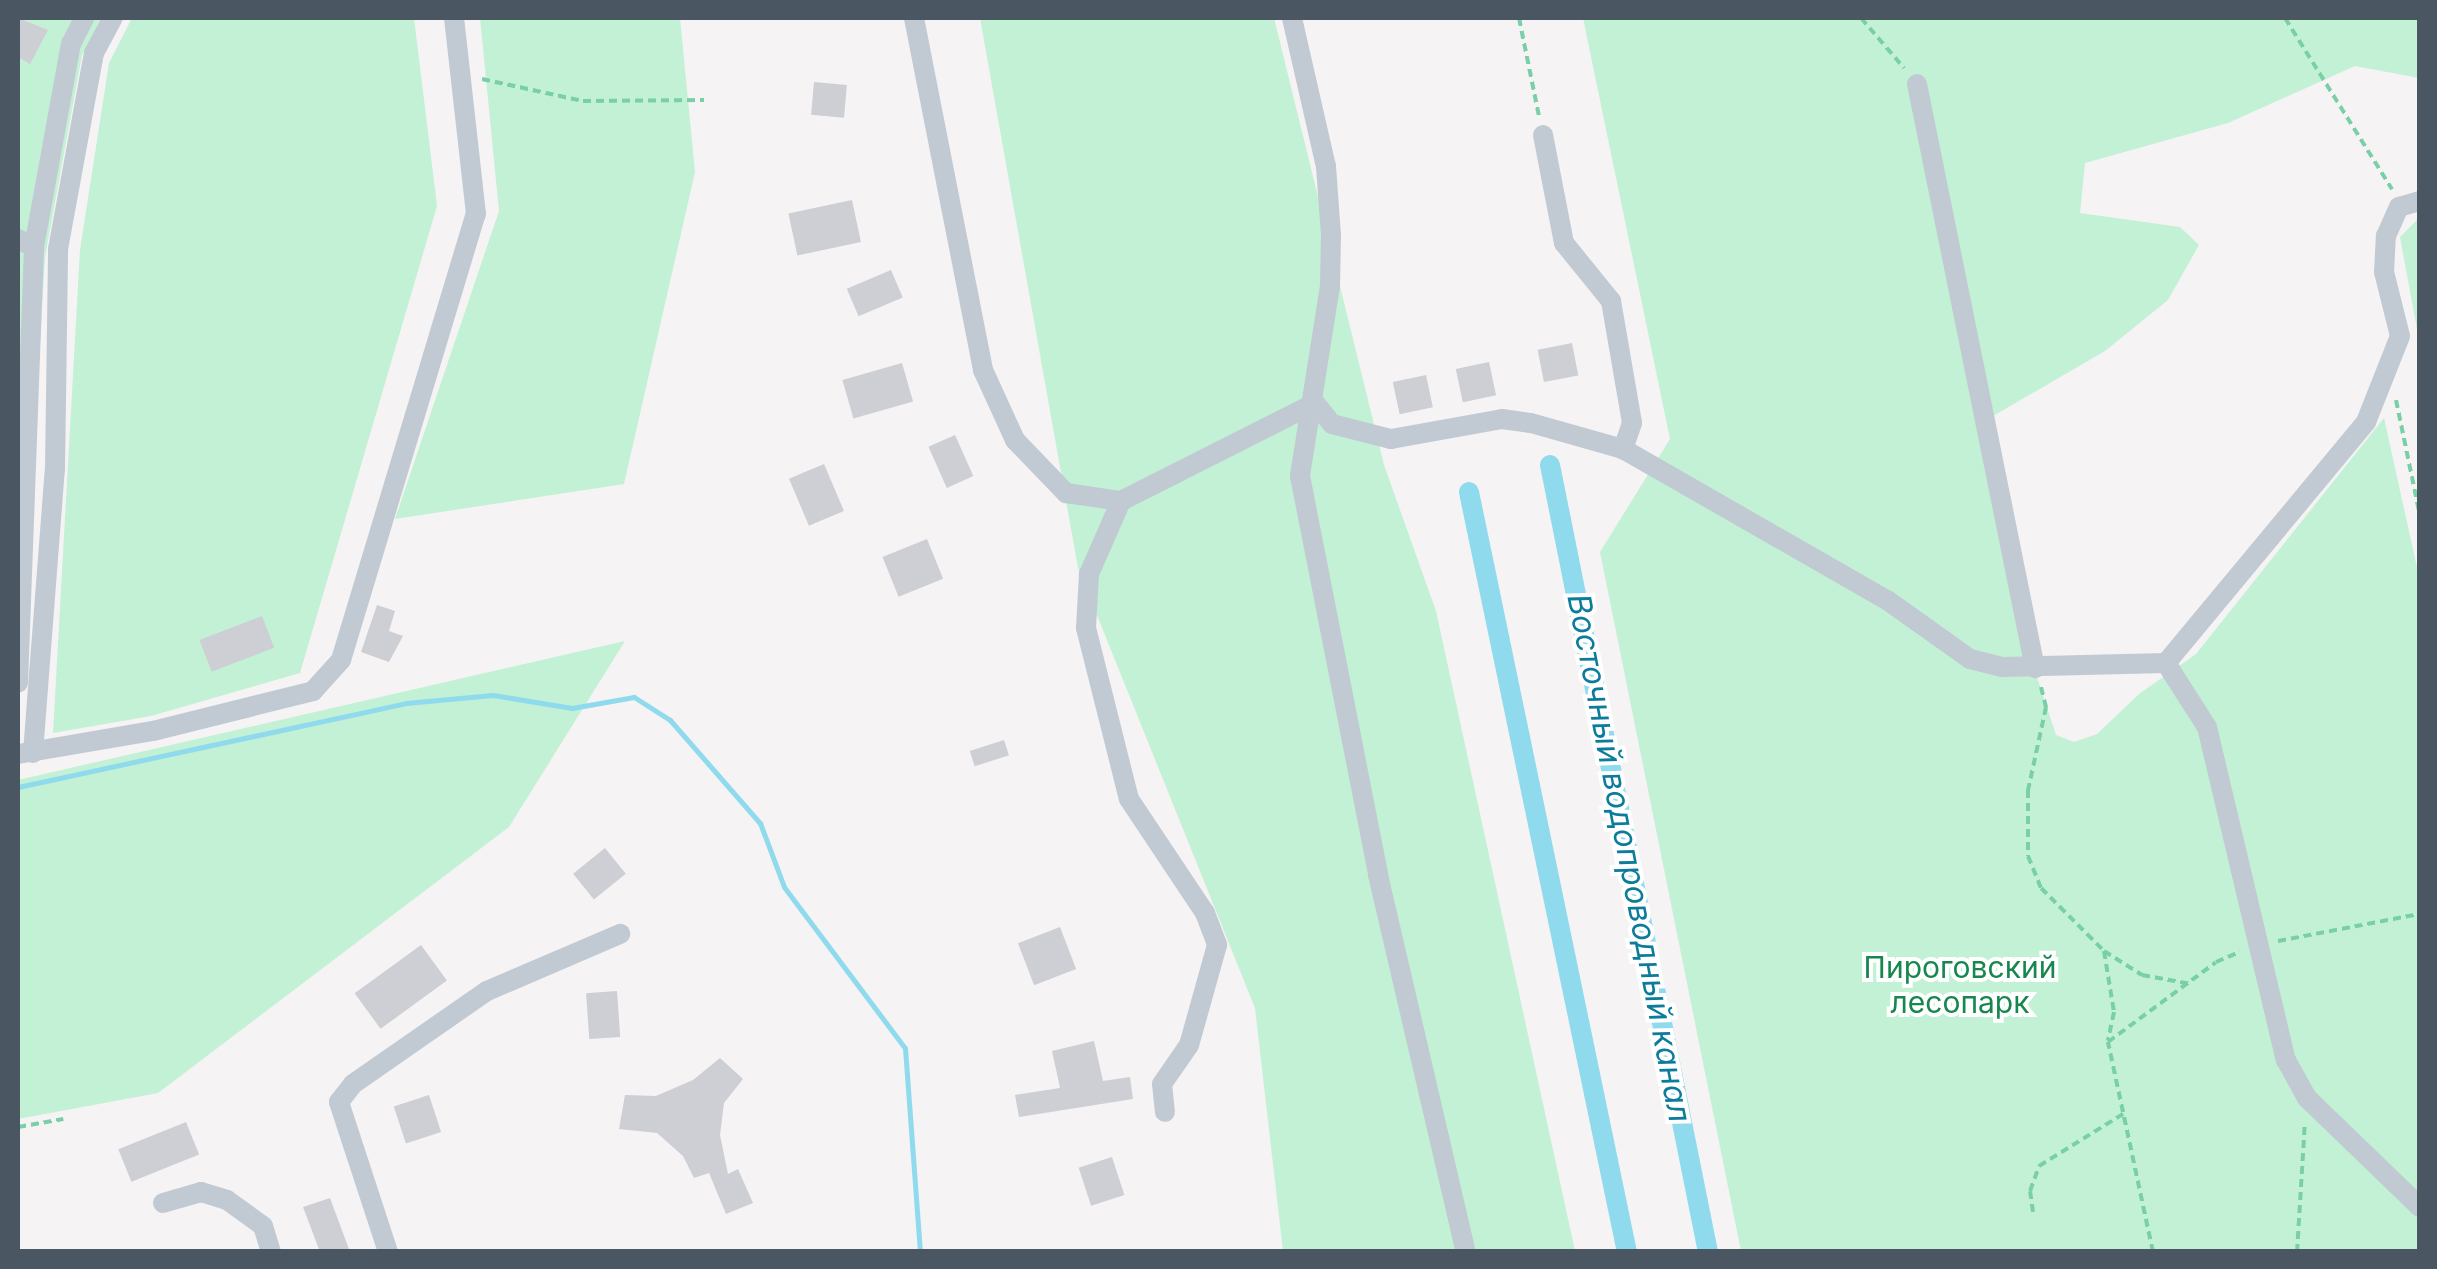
<!DOCTYPE html>
<meta charset="utf-8">
<style>
body{margin:0}
#map{position:relative;width:2437px;height:1269px;overflow:hidden;background:#f5f3f3;font-family:Inter,sans-serif}
div>[style]{position:absolute}
[style*='--x']{left:calc(var(--x)*1px);top:calc(var(--y)*1px);width:calc(var(--w)*1px);rotate:calc(var(--a)*1deg)}
.green>*{inset:0;background:#c3f1d5}
.stream>*{height:5px;margin:-2.5px;padding:0 2.5px;transform-origin:2.5px;border-radius:2.5px;background:#90daee}
.canal>*{height:20px;margin:-10px;padding:0 10px;transform-origin:10px;border-radius:10px;background:#90daee}
.building>*{inset:0;background:#cdcfd5;transform-origin:0 0}
.path>*{height:4px;margin-top:-2px;transform-origin:0;background:repeating-linear-gradient(90deg,#7ad0a6 0 8px,transparent 0 13px)}
.minor>*{height:20px;margin:-10px;padding:0 10px;transform-origin:10px;border-radius:10px;background:#c1cad2}
span{translate:-50% -50%;white-space:nowrap;text-align:center;line-height:1.15;-webkit-text-stroke:8px #fff;paint-order:stroke}
.park-label{font-size:30px;color:#17864f}
.water-label{font-size:32px;color:#0c7c9b;font-style:italic}
.frame{position:absolute;inset:0;border:20px solid #4a5661;pointer-events:none}
</style>
<div id="map">
<div class="green">
<i style="clip-path:polygon(18px 18px,101px 18px,82px 55px,45px 257px,18px 727px)"></i>
<i style="clip-path:polygon(132px 18px,414px 18px,437px 206px,300px 673px,151px 716px,53px 733px,80px 250px,109px 63px)"></i>
<i style="clip-path:polygon(480px 18px,680px 18px,695px 172px,624px 484px,395px 519px,499px 211px)"></i>
<i style="clip-path:polygon(980px 18px,1274px 18px,1384px 465px,1436px 611px,1575px 1251px,1283px 1251px,1255px 1008px,1078px 568px)"></i>
<i style="clip-path:polygon(1583px 18px,2419px 18px,2419px 78px,2355px 66px,2228px 123px,2085px 163px,2080px 213px,2180px 227px,2199px 245px,2168px 300px,2105px 351px,1981px 423px,2019px 622px,2056px 735px,2074px 742px,2097px 734px,2139px 694px,2196px 654px,2384px 418px,2420px 581px,2419px 1251px,1741px 1251px,1600px 552px,1670px 439px)"></i>
<i style="clip-path:polygon(2419px 218px,2419px 340px,2400px 237px)"></i>
<i style="clip-path:polygon(625px 641px,509px 827px,158px 1093px,18px 1119px,18px 780px)"></i>
</div>
<div class="stream">
<i style="--x:18;--y:787;--w:397;--a:-12.2"></i>
<i style="--x:406;--y:703;--w:87;--a:-5.3"></i>
<i style="--x:493;--y:695;--w:80;--a:9.3"></i>
<i style="--x:572;--y:708;--w:63;--a:-10.1"></i>
<i style="--x:634;--y:697;--w:43;--a:32.6"></i>
<i style="--x:670;--y:720;--w:137;--a:48.9"></i>
<i style="--x:760;--y:823;--w:68;--a:69.4"></i>
<i style="--x:784;--y:887;--w:201;--a:53.1"></i>
<i style="--x:905;--y:1048;--w:205;--a:85.8"></i>
</div>
<div class="canal">
<i style="--x:1550;--y:465;--w:803;--a:78.65"></i>
<i style="--x:1469;--y:492;--w:776;--a:78.26"></i>
</div>
<div class="building">
<i style="clip-path:polygon(18px 18px,48px 30px,30px 64px,18px 57px)"></i>
<i style="left:814px;top:82px;width:33px;height:33px;rotate:5deg"></i>
<i style="left:852px;top:200px;width:43px;height:65px;rotate:78deg"></i>
<i style="left:891px;top:270px;width:30px;height:48px;rotate:67deg"></i>
<i style="left:1572px;top:343px;width:33px;height:35px;rotate:79deg"></i>
<i style="left:1489px;top:362px;width:34px;height:34px;rotate:78deg"></i>
<i style="left:902px;top:363px;width:40px;height:62px;rotate:74deg"></i>
<i style="left:1426px;top:375px;width:33px;height:34px;rotate:78deg"></i>
<i style="left:955px;top:435px;width:45px;height:29px;rotate:66deg"></i>
<i style="left:824px;top:464px;width:51px;height:38px;rotate:67deg"></i>
<i style="left:927px;top:539px;width:43px;height:48px;rotate:68deg"></i>
<i style="clip-path:polygon(377px 605px,395px 611px,389px 631px,403px 636px,389px 662px,361px 652px)"></i>
<i style="left:262px;top:616px;width:34px;height:67px;rotate:69deg"></i>
<i style="left:1004px;top:740px;width:16px;height:36px;rotate:72deg"></i>
<i style="left:605px;top:848px;width:33px;height:41px;rotate:51deg"></i>
<i style="left:1060px;top:927px;width:45px;height:45px;rotate:69deg"></i>
<i style="left:421px;top:945px;width:44px;height:82px;rotate:54deg"></i>
<i style="left:617px;top:991px;width:46px;height:31px;rotate:86deg"></i>
<i style="clip-path:polygon(1094px 1041px,1103px 1081px,1130px 1077px,1133px 1099px,1019px 1117px,1015px 1095px,1060px 1088px,1052px 1051px)"></i>
<i style="clip-path:polygon(720px 1058px,743px 1079px,724px 1103px,720px 1135px,728px 1174px,738px 1169px,753px 1203px,726px 1214px,709px 1173px,694px 1178px,683px 1156px,657px 1133px,619px 1129px,625px 1095px,656px 1096px,693px 1080px)"></i>
<i style="left:429px;top:1095px;width:39px;height:37px;rotate:72deg"></i>
<i style="left:186px;top:1122px;width:35px;height:73px;rotate:68deg"></i>
<i style="left:1112px;top:1157px;width:40px;height:35px;rotate:72deg"></i>
<i style="clip-path:polygon(330px 1198px,350px 1252px,320px 1252px,303px 1207px)"></i>
</div>
<div class="path">
<i style="--x:1519;--y:18;--w:100;--a:78.5"></i>
<i style="--x:1861;--y:18;--w:66;--a:49.3"></i>
<i style="--x:2285;--y:18;--w:202;--a:58"></i>
<i style="--x:482;--y:79;--w:103;--a:12.3"></i>
<i style="--x:583;--y:101;--w:121;--a:-0.5"></i>
<i style="--x:2396;--y:400;--w:118;--a:78.3"></i>
<i style="--x:2041;--y:687;--w:21;--a:76"></i>
<i style="--x:2046;--y:707;--w:85;--a:102.2"></i>
<i style="--x:2028;--y:790;--w:66;--a:90"></i>
<i style="--x:2028;--y:856;--w:35;--a:68"></i>
<i style="--x:2041;--y:888;--w:89;--a:45"></i>
<i style="--x:2104;--y:951;--w:62;--a:80.7"></i>
<i style="--x:2114;--y:1012;--w:29;--a:102"></i>
<i style="--x:2278;--y:941;--w:145;--a:-10.8"></i>
<i style="--x:2104;--y:951;--w:45;--a:32.3"></i>
<i style="--x:2142;--y:975;--w:50;--a:10.4"></i>
<i style="--x:18;--y:1127;--w:46;--a:-10.1"></i>
<i style="--x:2033;--y:1212;--w:21;--a:-98"></i>
<i style="--x:2030;--y:1191;--w:27;--a:-70"></i>
<i style="--x:2039;--y:1166;--w:99;--a:-31.8"></i>
<i style="--x:2153;--y:1252;--w:215;--a:-102.1"></i>
<i style="--x:2108;--y:1042;--w:134;--a:-36.5"></i>
<i style="--x:2216;--y:962;--w:26;--a:-23"></i>
<i style="--x:2297;--y:1252;--w:129;--a:-86.5"></i>
</div>
<div class="minor">
<i style="--x:914;--y:18;--w:359;--a:78.9"></i>
<i style="--x:983;--y:370;--w:77;--a:65.4"></i>
<i style="--x:1015;--y:440;--w:74;--a:46.1"></i>
<i style="--x:1066;--y:493;--w:56;--a:8.3"></i>
<i style="--x:1121;--y:501;--w:217;--a:-26.8"></i>
<i style="--x:1315;--y:403;--w:27;--a:51"></i>
<i style="--x:1332;--y:424;--w:61;--a:14.3"></i>
<i style="--x:1391;--y:439;--w:113;--a:-10.2"></i>
<i style="--x:1502;--y:419;--w:29;--a:8"></i>
<i style="--x:1531;--y:423;--w:96;--a:15.8"></i>
<i style="--x:1623;--y:449;--w:304;--a:29.8"></i>
<i style="--x:1887;--y:600;--w:102;--a:35.4"></i>
<i style="--x:1970;--y:659;--w:34;--a:14"></i>
<i style="--x:2003;--y:667;--w:163;--a:-1.4"></i>
<i style="--x:2166;--y:663;--w:313;--a:-50.3"></i>
<i style="--x:2366;--y:422;--w:92;--a:-68.4"></i>
<i style="--x:2400;--y:336;--w:66;--a:-104"></i>
<i style="--x:2384;--y:272;--w:36;--a:-87"></i>
<i style="--x:2386;--y:236;--w:32;--a:-66"></i>
<i style="--x:2399;--y:207;--w:22;--a:-16"></i>
<i style="--x:1292;--y:18;--w:152;--a:77.1"></i>
<i style="--x:1326;--y:166;--w:69;--a:85.9"></i>
<i style="--x:1331;--y:235;--w:51;--a:91.1"></i>
<i style="--x:1330;--y:286;--w:192;--a:99"></i>
<i style="--x:1300;--y:476;--w:407;--a:78.9"></i>
<i style="--x:1378;--y:875;--w:387;--a:76.9"></i>
<i style="--x:1917;--y:84;--w:596;--a:78.58"></i>
<i style="--x:1543;--y:135;--w:110;--a:79"></i>
<i style="--x:1564;--y:243;--w:75;--a:51"></i>
<i style="--x:1611;--y:301;--w:124;--a:80.2"></i>
<i style="--x:1632;--y:423;--w:28;--a:109"></i>
<i style="--x:18;--y:239;--w:18;--a:27"></i>
<i style="--x:34;--y:247;--w:436;--a:92.1"></i>
<i style="--x:34;--y:247;--w:206;--a:-79.7"></i>
<i style="--x:71;--y:44;--w:29;--a:-63"></i>
<i style="--x:1121;--y:501;--w:80;--a:113.7"></i>
<i style="--x:1089;--y:574;--w:54;--a:93.2"></i>
<i style="--x:1086;--y:628;--w:176;--a:75.9"></i>
<i style="--x:1129;--y:799;--w:137;--a:56.3"></i>
<i style="--x:1205;--y:913;--w:34;--a:69"></i>
<i style="--x:1217;--y:945;--w:104;--a:105.6"></i>
<i style="--x:1189;--y:1045;--w:47;--a:124.7"></i>
<i style="--x:1162;--y:1084;--w:28;--a:84"></i>
<i style="--x:2166;--y:663;--w:76;--a:57.4"></i>
<i style="--x:2207;--y:727;--w:342;--a:76.7"></i>
<i style="--x:2286;--y:1060;--w:43;--a:61.1"></i>
<i style="--x:2307;--y:1098;--w:157;--a:44"></i>
<i style="--x:33;--y:753;--w:284;--a:-85.6"></i>
<i style="--x:55;--y:470;--w:221;--a:-89.2"></i>
<i style="--x:58;--y:249;--w:199;--a:-79.6"></i>
<i style="--x:94;--y:53;--w:40;--a:-62"></i>
<i style="--x:18;--y:754;--w:137;--a:-9.7"></i>
<i style="--x:153;--y:731;--w:165;--a:-14"></i>
<i style="--x:313;--y:691;--w:42;--a:-47.9"></i>
<i style="--x:341;--y:660;--w:466;--a:-73.2"></i>
<i style="--x:476;--y:214;--w:197;--a:-96.4"></i>
<i style="--x:163;--y:1203;--w:40;--a:-16"></i>
<i style="--x:201;--y:1192;--w:27;--a:17"></i>
<i style="--x:227;--y:1200;--w:44;--a:35.8"></i>
<i style="--x:263;--y:1226;--w:27;--a:73"></i>
<i style="--x:388;--y:1252;--w:158;--a:-108.1"></i>
<i style="--x:339;--y:1102;--w:23;--a:-52"></i>
<i style="--x:353;--y:1084;--w:163;--a:-34.8"></i>
<i style="--x:487;--y:991;--w:145;--a:-23.2"></i>
</div>
<div class="park-label">
<span style="left:1960px;top:984px">Пироговский<br>лесопарк</span>
</div>
<div class="water-label">
<span style="left:1629px;top:858px;rotate:79deg">Восточный водопроводный канал</span>
</div>
<div class="frame"></div>
</div>
